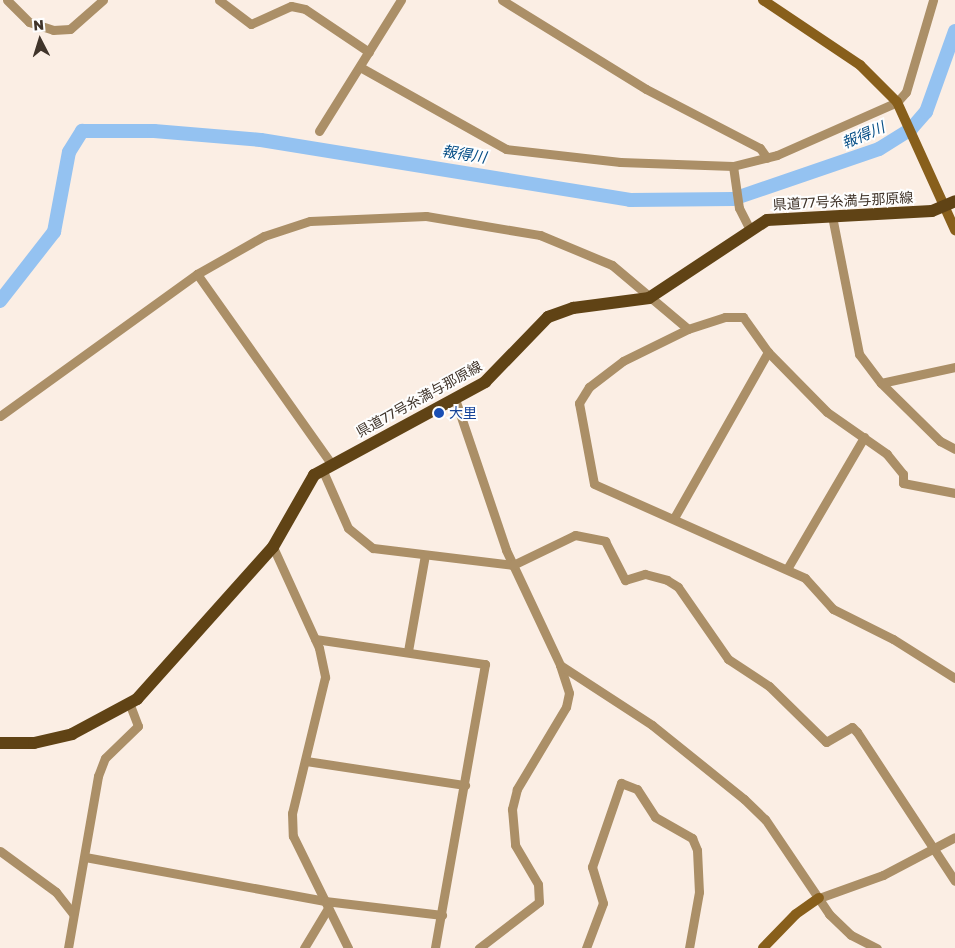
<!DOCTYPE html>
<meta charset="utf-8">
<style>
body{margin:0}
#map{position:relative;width:955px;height:948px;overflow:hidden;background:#fbeee4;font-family:"Golos Text","Noto Sans JP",sans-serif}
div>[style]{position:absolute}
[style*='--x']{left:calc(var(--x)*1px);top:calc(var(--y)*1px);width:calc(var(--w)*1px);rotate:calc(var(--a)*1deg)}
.river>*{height:14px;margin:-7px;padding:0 7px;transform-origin:7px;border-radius:7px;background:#94c2f1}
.street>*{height:9px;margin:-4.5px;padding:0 4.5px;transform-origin:4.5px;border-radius:4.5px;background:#ab8f67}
.secondary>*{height:10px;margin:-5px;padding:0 5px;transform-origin:5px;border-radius:5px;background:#885f1b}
.primary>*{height:12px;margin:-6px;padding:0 6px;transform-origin:6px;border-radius:6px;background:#604315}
.dots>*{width:14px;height:14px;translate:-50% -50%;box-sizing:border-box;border:2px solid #fefefe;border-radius:50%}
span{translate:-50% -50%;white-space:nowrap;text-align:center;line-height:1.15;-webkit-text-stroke:4px #fefefe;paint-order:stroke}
.street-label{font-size:14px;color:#40342a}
.transit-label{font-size:14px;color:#164399}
.left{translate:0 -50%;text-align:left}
.water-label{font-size:15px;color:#064e86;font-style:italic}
.north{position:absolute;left:15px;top:15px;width:50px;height:50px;-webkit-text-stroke:4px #fefefe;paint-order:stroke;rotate:355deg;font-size:14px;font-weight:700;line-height:20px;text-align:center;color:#40342a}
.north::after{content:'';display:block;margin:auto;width:18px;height:22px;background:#40342a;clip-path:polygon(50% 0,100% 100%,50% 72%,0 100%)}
</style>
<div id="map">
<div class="river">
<i style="--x:0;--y:301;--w:88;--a:-52"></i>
<i style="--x:54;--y:232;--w:81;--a:-79.4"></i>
<i style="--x:69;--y:152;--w:25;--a:-58"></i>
<i style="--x:82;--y:131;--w:72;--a:0"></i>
<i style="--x:154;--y:131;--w:107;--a:4.8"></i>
<i style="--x:261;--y:140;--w:374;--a:9.2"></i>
<i style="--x:630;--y:200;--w:103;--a:-0.6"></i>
<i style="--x:733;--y:199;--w:154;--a:-18.9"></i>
<i style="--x:879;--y:149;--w:38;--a:-32"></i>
<i style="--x:911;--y:129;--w:23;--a:-49"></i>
<i style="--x:926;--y:112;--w:86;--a:-70.3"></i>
</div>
<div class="street">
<i style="--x:7;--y:0;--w:31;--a:45"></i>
<i style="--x:29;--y:22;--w:25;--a:18"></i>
<i style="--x:53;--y:30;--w:17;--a:-3"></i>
<i style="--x:70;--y:29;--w:44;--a:-41.3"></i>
<i style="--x:219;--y:0;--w:40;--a:37"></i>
<i style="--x:251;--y:24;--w:44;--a:-24.2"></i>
<i style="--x:291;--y:6;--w:14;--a:12"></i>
<i style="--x:305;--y:9;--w:77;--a:33.9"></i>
<i style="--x:502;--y:0;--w:169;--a:31.7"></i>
<i style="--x:646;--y:89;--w:128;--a:27.4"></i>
<i style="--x:760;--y:148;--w:12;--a:55"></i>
<i style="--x:360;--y:67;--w:167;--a:29.3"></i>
<i style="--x:506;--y:149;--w:115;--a:6.5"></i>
<i style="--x:620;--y:162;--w:113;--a:2"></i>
<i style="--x:733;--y:166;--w:45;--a:-14"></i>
<i style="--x:777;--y:155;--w:131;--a:-23.8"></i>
<i style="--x:897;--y:102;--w:13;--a:-48"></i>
<i style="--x:906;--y:92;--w:96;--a:-73.6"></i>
<i style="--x:319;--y:131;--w:155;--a:-58"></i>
<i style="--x:733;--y:166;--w:42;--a:81.9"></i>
<i style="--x:739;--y:208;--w:22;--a:63"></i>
<i style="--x:832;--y:216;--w:141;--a:78.9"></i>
<i style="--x:859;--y:354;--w:36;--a:53"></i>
<i style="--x:881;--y:383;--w:83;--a:44.5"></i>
<i style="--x:940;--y:441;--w:17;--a:28"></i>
<i style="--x:197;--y:274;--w:232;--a:54.7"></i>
<i style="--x:881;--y:383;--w:76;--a:-12.2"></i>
<i style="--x:455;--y:399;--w:159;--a:71.3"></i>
<i style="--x:506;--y:550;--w:127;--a:64.8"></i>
<i style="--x:560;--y:665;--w:29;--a:72"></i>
<i style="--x:569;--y:693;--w:14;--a:102"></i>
<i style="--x:566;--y:707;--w:96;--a:120.9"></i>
<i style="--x:517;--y:789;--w:21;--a:104"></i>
<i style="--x:512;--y:809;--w:36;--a:85"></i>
<i style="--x:515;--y:845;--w:45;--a:59.5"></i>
<i style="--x:538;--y:884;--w:18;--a:87"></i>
<i style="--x:539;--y:902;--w:76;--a:142.5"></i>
<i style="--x:0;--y:416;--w:243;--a:-35.8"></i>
<i style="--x:197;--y:274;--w:77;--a:-29.6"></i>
<i style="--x:264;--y:236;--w:48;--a:-18.1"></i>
<i style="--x:310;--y:221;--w:116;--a:-2.5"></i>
<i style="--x:426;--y:216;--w:116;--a:9.5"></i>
<i style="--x:540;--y:235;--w:78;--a:22.6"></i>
<i style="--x:612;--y:265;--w:99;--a:40.1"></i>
<i style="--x:322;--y:469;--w:64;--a:66.2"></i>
<i style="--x:348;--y:528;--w:32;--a:39"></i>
<i style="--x:373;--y:548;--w:141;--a:6.9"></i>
<i style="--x:513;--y:565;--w:69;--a:-25.8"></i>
<i style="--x:575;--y:535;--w:31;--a:11"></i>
<i style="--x:605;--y:541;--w:44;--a:62.9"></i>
<i style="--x:625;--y:580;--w:21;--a:-17"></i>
<i style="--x:645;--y:574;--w:23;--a:15"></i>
<i style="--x:667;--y:580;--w:13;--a:32"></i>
<i style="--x:678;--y:587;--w:88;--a:55.2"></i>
<i style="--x:728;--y:659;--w:49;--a:33.4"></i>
<i style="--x:769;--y:686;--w:80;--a:44.5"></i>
<i style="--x:826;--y:742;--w:30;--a:-30"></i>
<i style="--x:852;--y:727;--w:7;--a:45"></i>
<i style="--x:857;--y:732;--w:178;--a:56.7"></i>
<i style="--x:955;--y:493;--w:53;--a:-169.1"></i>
<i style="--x:903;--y:483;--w:9;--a:-90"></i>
<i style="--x:903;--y:474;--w:26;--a:-129"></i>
<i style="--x:887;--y:454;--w:73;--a:-145"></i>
<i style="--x:827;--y:412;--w:84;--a:-134.5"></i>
<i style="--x:768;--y:352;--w:43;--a:-125.5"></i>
<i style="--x:743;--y:317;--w:18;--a:180"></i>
<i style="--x:725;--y:317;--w:39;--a:162"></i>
<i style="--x:688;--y:329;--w:72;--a:153.8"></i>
<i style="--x:623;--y:361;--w:43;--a:142.6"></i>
<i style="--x:589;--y:387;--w:19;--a:122"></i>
<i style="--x:579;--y:403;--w:82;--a:79.5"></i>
<i style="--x:594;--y:484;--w:231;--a:24"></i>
<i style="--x:805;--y:578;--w:42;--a:47.9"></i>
<i style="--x:833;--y:609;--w:67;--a:26.6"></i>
<i style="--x:893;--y:639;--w:73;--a:32.2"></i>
<i style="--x:674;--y:518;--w:191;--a:-60.5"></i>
<i style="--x:273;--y:547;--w:111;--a:65.5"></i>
<i style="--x:319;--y:648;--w:30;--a:78"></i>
<i style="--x:325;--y:677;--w:140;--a:103.6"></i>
<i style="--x:292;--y:813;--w:23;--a:88"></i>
<i style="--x:293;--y:836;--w:125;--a:63.8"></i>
<i style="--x:787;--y:569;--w:153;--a:-59.7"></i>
<i style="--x:315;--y:639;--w:172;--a:8.4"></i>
<i style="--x:485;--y:664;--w:288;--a:100"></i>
<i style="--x:408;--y:651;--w:97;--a:-80"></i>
<i style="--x:560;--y:665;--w:110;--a:33.1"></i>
<i style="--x:652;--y:725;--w:118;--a:38.8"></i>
<i style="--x:744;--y:799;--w:29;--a:44"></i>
<i style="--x:765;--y:819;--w:115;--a:56"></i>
<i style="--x:829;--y:914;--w:30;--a:44"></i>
<i style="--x:851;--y:935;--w:29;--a:27"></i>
<i style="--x:306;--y:761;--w:161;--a:8.6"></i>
<i style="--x:0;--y:851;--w:69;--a:36.2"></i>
<i style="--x:56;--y:892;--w:28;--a:52"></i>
<i style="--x:85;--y:857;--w:244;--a:10.4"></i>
<i style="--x:325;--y:901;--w:118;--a:6.8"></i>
<i style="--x:819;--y:898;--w:68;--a:-19.8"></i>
<i style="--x:883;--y:875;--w:81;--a:-27.8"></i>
<i style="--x:68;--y:948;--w:175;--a:-80.1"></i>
<i style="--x:98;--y:776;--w:19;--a:-69"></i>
<i style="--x:105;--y:758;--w:46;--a:-44.1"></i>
<i style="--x:138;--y:726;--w:22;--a:-111"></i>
<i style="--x:304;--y:948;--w:47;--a:-59"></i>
<i style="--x:586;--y:948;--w:48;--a:-69.3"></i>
<i style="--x:603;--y:903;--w:38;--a:-107"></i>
<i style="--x:592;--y:867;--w:89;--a:-71"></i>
<i style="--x:621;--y:783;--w:17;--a:21"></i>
<i style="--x:637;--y:789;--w:33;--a:57"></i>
<i style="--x:655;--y:817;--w:43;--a:29.6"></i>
<i style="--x:692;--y:838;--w:13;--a:67"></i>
<i style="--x:697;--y:850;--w:42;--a:87.3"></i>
<i style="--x:699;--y:892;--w:57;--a:100.1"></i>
</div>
<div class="secondary">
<i style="--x:763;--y:0;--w:117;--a:33.8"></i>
<i style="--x:860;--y:65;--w:52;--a:45"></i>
<i style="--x:897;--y:102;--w:141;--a:65.6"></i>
<i style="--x:763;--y:948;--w:47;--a:-45.9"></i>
<i style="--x:796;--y:914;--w:28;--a:-35"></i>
</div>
<div class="primary">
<i style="--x:0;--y:743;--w:34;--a:0"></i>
<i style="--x:34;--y:743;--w:39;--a:-13"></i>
<i style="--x:72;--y:734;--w:74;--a:-28.3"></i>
<i style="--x:137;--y:699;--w:204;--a:-48.2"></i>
<i style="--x:273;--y:547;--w:83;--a:-60.3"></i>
<i style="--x:314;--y:475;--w:195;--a:-28.5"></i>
<i style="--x:485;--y:382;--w:91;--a:-45.9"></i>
<i style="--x:548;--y:317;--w:27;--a:-20"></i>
<i style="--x:573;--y:308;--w:77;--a:-7.5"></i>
<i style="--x:649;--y:298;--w:141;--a:-33.5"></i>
<i style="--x:767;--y:220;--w:165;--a:-3.1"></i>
<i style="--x:932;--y:211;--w:25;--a:-23"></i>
</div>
<div class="dots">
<i style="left:439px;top:413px;background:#1a4fb4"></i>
</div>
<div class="street-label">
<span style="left:843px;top:201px;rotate:-3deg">県道77号糸満与那原線</span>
<span style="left:419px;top:399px;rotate:-29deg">県道77号糸満与那原線</span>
</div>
<div class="transit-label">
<span class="left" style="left:449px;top:413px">大里</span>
</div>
<div class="water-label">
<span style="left:863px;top:135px;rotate:-23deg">報得川</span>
<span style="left:464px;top:154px;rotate:9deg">報得川</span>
</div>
<div class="north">N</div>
</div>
